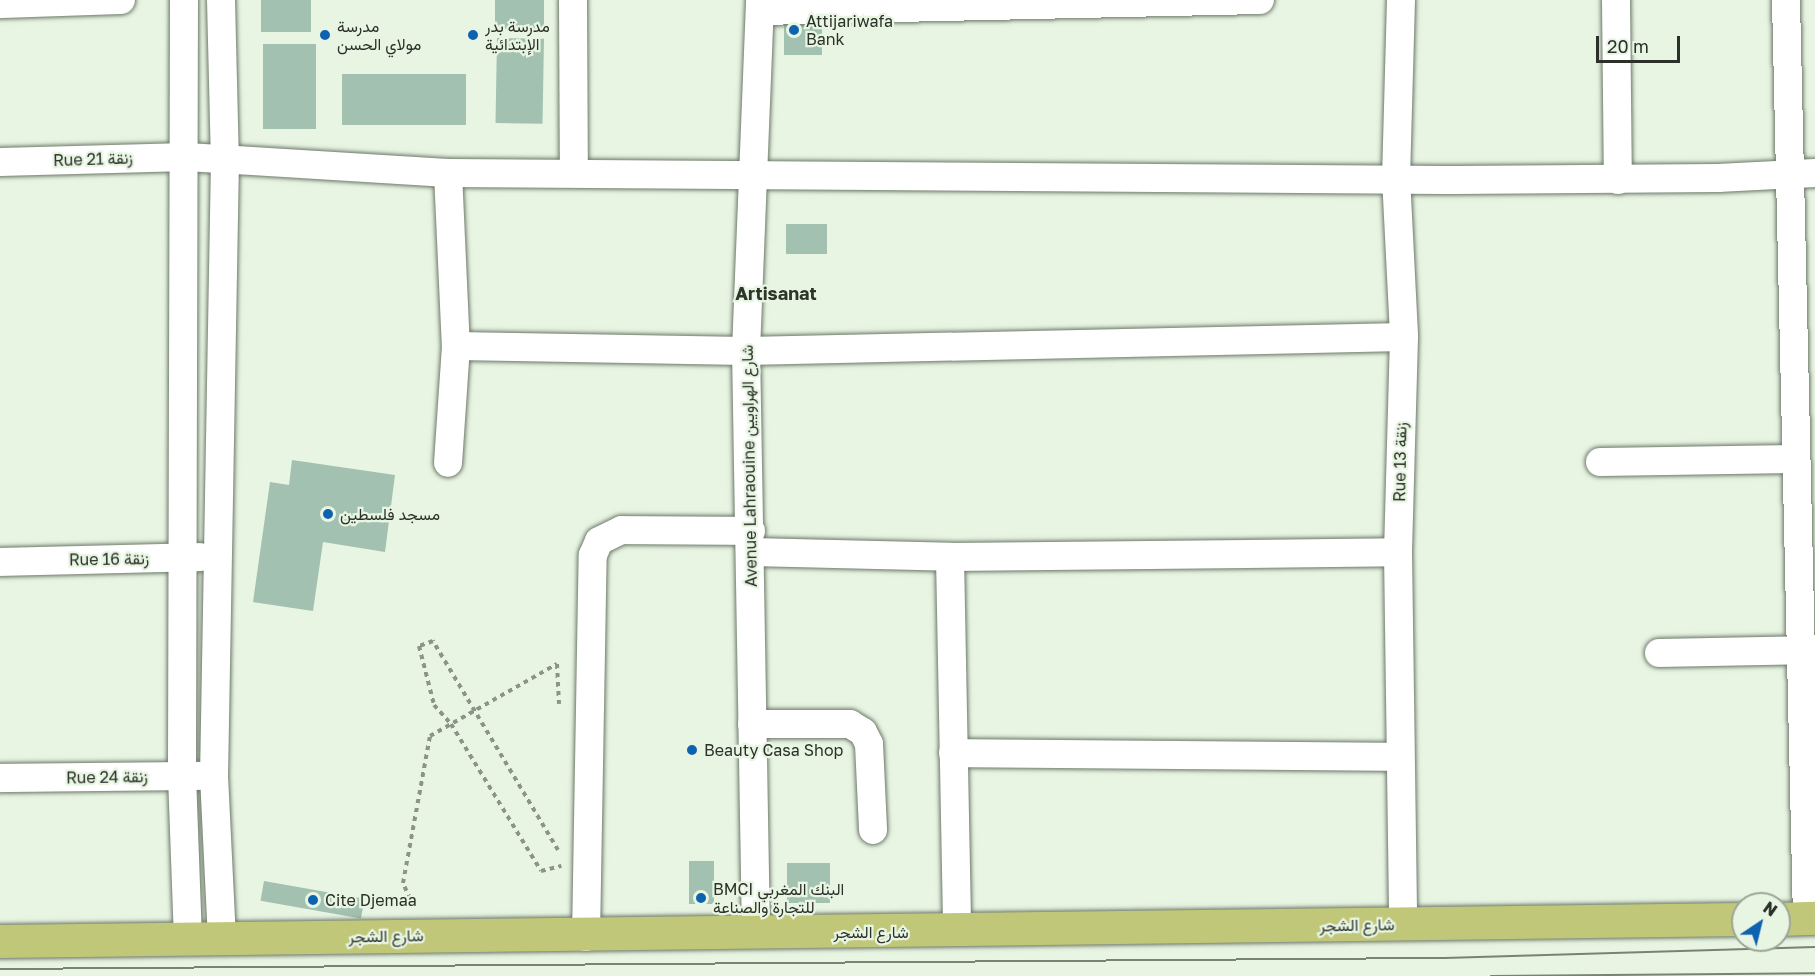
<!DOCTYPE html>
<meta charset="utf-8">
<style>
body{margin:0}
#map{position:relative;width:1815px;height:976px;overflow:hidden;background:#e8f5e3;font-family:"Golos Text",Vazirmatn,sans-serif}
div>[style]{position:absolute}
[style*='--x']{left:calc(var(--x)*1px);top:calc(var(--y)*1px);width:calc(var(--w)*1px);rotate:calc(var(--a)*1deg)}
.building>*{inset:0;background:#a2c1b0;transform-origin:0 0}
.path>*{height:4px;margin-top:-2px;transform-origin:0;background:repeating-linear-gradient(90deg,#8b9487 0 4.5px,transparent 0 9px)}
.roads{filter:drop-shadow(0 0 2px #6d7969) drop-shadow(0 0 2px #6d7969)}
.minor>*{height:28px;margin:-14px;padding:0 14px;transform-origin:14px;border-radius:14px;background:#fff}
.major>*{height:33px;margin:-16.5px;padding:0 16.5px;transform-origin:16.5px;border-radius:16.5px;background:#c1c779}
.tram>*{height:1.5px;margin:-0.75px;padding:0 0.75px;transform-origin:0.75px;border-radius:0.75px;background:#7a8276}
.dots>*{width:16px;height:16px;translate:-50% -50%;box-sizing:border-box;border:3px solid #e8f5e3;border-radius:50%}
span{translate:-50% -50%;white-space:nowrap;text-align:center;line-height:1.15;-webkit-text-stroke:4.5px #e8f5e3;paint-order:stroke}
.poi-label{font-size:16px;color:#2b3029}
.left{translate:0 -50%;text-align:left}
.street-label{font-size:16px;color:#2b3029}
.neighbourhood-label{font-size:18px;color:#2d3729;font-weight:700}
.north{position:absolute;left:1731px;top:892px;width:60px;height:60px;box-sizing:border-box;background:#e8f5e3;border:2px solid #9ca699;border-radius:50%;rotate:35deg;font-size:16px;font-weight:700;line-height:24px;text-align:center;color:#2b3029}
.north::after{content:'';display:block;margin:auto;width:21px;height:27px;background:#0e63b1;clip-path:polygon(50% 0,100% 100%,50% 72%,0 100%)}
.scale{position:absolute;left:1596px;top:36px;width:84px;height:27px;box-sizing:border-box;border:3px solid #2b3029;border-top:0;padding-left:8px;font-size:18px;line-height:21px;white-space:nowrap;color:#2b3029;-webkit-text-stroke:4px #e8f5e3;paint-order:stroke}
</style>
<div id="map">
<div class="building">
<i style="left:261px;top:0;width:50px;height:32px"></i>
<i style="left:495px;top:0;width:49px;height:29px"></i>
<i style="left:784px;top:20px;width:38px;height:35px"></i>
<i style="left:497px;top:38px;width:47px;height:85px;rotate:1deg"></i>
<i style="left:263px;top:44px;width:53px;height:85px"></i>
<i style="left:342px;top:74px;width:124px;height:51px"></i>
<i style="left:827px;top:224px;width:30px;height:41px;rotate:90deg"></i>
<i style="clip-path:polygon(292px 460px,395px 475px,385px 552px,323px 542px,313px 611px,253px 602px,270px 482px,289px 485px)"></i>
<i style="left:689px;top:861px;width:25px;height:43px"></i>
<i style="left:787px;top:863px;width:43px;height:40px"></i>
<i style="left:264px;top:881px;width:102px;height:20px;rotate:10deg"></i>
</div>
<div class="path">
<i style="--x:558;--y:850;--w:244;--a:-120.9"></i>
<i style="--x:433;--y:641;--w:15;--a:160"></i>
<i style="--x:419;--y:646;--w:61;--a:75.7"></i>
<i style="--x:434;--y:705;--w:25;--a:48"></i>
<i style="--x:451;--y:724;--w:172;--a:58.5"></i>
<i style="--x:541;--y:871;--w:21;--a:-14"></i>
<i style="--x:414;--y:907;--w:26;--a:-115"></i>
<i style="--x:403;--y:883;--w:149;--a:-79.6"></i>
<i style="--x:430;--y:736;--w:146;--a:-29.6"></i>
<i style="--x:557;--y:664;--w:40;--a:87.1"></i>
</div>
<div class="roads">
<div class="minor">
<i style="--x:184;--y:0;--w:776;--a:90.15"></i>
<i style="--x:182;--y:776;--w:164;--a:87.9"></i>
<i style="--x:221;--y:0;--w:160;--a:88.6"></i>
<i style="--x:225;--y:160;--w:616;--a:91.02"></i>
<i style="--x:214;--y:776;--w:163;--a:87.2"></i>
<i style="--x:573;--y:0;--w:173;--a:89.7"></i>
<i style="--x:1401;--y:0;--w:177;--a:91.6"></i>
<i style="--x:1396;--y:177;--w:160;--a:87.1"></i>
<i style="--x:1404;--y:337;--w:215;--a:91.6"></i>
<i style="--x:1398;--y:552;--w:372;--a:89.2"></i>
<i style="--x:1616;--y:0;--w:180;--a:89.4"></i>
<i style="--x:1786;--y:0;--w:918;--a:88.69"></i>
<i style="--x:0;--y:4;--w:121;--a:-1.9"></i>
<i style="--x:760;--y:11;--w:500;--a:-1.26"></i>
<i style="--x:0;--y:162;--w:187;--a:-1.5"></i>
<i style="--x:187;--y:157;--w:261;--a:3.5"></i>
<i style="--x:448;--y:173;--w:997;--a:0.4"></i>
<i style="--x:1445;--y:180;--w:273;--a:-0.4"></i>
<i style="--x:1718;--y:178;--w:97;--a:-3"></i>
<i style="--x:448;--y:173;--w:173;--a:87.4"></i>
<i style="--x:456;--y:346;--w:117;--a:93.9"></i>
<i style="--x:456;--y:346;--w:290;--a:1"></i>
<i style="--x:746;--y:351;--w:658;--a:-1.22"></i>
<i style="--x:1600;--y:462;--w:196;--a:-0.9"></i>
<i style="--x:751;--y:552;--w:199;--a:1.4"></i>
<i style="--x:950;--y:557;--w:448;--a:-0.6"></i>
<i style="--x:950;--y:557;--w:374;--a:88.9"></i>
<i style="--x:0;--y:562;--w:200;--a:-1.4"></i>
<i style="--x:1659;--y:653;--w:156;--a:-1.1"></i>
<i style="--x:752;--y:724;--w:98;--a:0"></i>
<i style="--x:850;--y:724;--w:15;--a:32"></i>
<i style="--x:863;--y:732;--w:13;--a:63"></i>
<i style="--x:869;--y:744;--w:86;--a:87.3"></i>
<i style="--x:953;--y:753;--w:447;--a:0.5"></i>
<i style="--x:0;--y:778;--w:199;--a:-0.6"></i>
<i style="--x:756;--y:933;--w:582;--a:-90.98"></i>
<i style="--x:746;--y:351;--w:351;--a:-87.7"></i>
<i style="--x:586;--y:937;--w:382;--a:-89"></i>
<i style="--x:593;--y:555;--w:15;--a:-67"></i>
<i style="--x:599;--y:541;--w:25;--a:-26"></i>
<i style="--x:622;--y:530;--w:129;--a:0.4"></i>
</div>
<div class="major">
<i style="--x:1779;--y:919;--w:36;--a:-2"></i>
<i style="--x:0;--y:941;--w:1743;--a:-0.72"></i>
</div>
</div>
<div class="tram">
<i style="--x:0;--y:969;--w:1445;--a:-0.44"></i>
<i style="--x:1445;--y:958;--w:370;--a:-1.7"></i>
<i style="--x:1491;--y:976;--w:324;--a:-0.5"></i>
</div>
<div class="dots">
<i style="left:794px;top:30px;background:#0e63b1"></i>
<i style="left:325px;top:35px;background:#0e63b1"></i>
<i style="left:473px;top:35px;background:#0e63b1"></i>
<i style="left:328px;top:514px;background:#0e63b1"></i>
<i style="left:692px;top:750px;background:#0e63b1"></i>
<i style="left:701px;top:898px;background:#0e63b1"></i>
<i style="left:313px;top:900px;background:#0e63b1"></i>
</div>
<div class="poi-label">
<span class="left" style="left:806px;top:30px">Attijariwafa<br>Bank</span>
<span class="left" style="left:337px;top:35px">مدرسة<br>مولاي الحسن</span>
<span class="left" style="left:485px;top:35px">مدرسة بدر<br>الإبتدائية</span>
<span class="left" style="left:340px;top:514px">مسجد فلسطين</span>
<span class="left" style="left:704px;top:750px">Beauty Casa Shop</span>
<span class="left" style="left:713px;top:898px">BMCI البنك المغربي<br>للتجارة والصناعة</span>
<span class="left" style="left:325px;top:900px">Cite Djemaa</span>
</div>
<div class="street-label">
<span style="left:93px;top:159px;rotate:-2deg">Rue 21 زنقة</span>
<span style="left:1400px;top:462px;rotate:-89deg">Rue 13 زنقة</span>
<span style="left:749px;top:466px;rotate:-91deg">Avenue Lahraouine شارع الهراويين</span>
<span style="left:109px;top:559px;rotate:-1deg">Rue 16 زنقة</span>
<span style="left:107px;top:777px;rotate:-1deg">Rue 24 زنقة</span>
<span style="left:1357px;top:925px;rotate:-1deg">شارع الشجر</span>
<span style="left:871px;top:932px">شارع الشجر</span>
<span style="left:386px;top:936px;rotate:-1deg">شارع الشجر</span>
</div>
<div class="neighbourhood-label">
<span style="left:776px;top:293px">Artisanat</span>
</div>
<div class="north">N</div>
<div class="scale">20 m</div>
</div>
